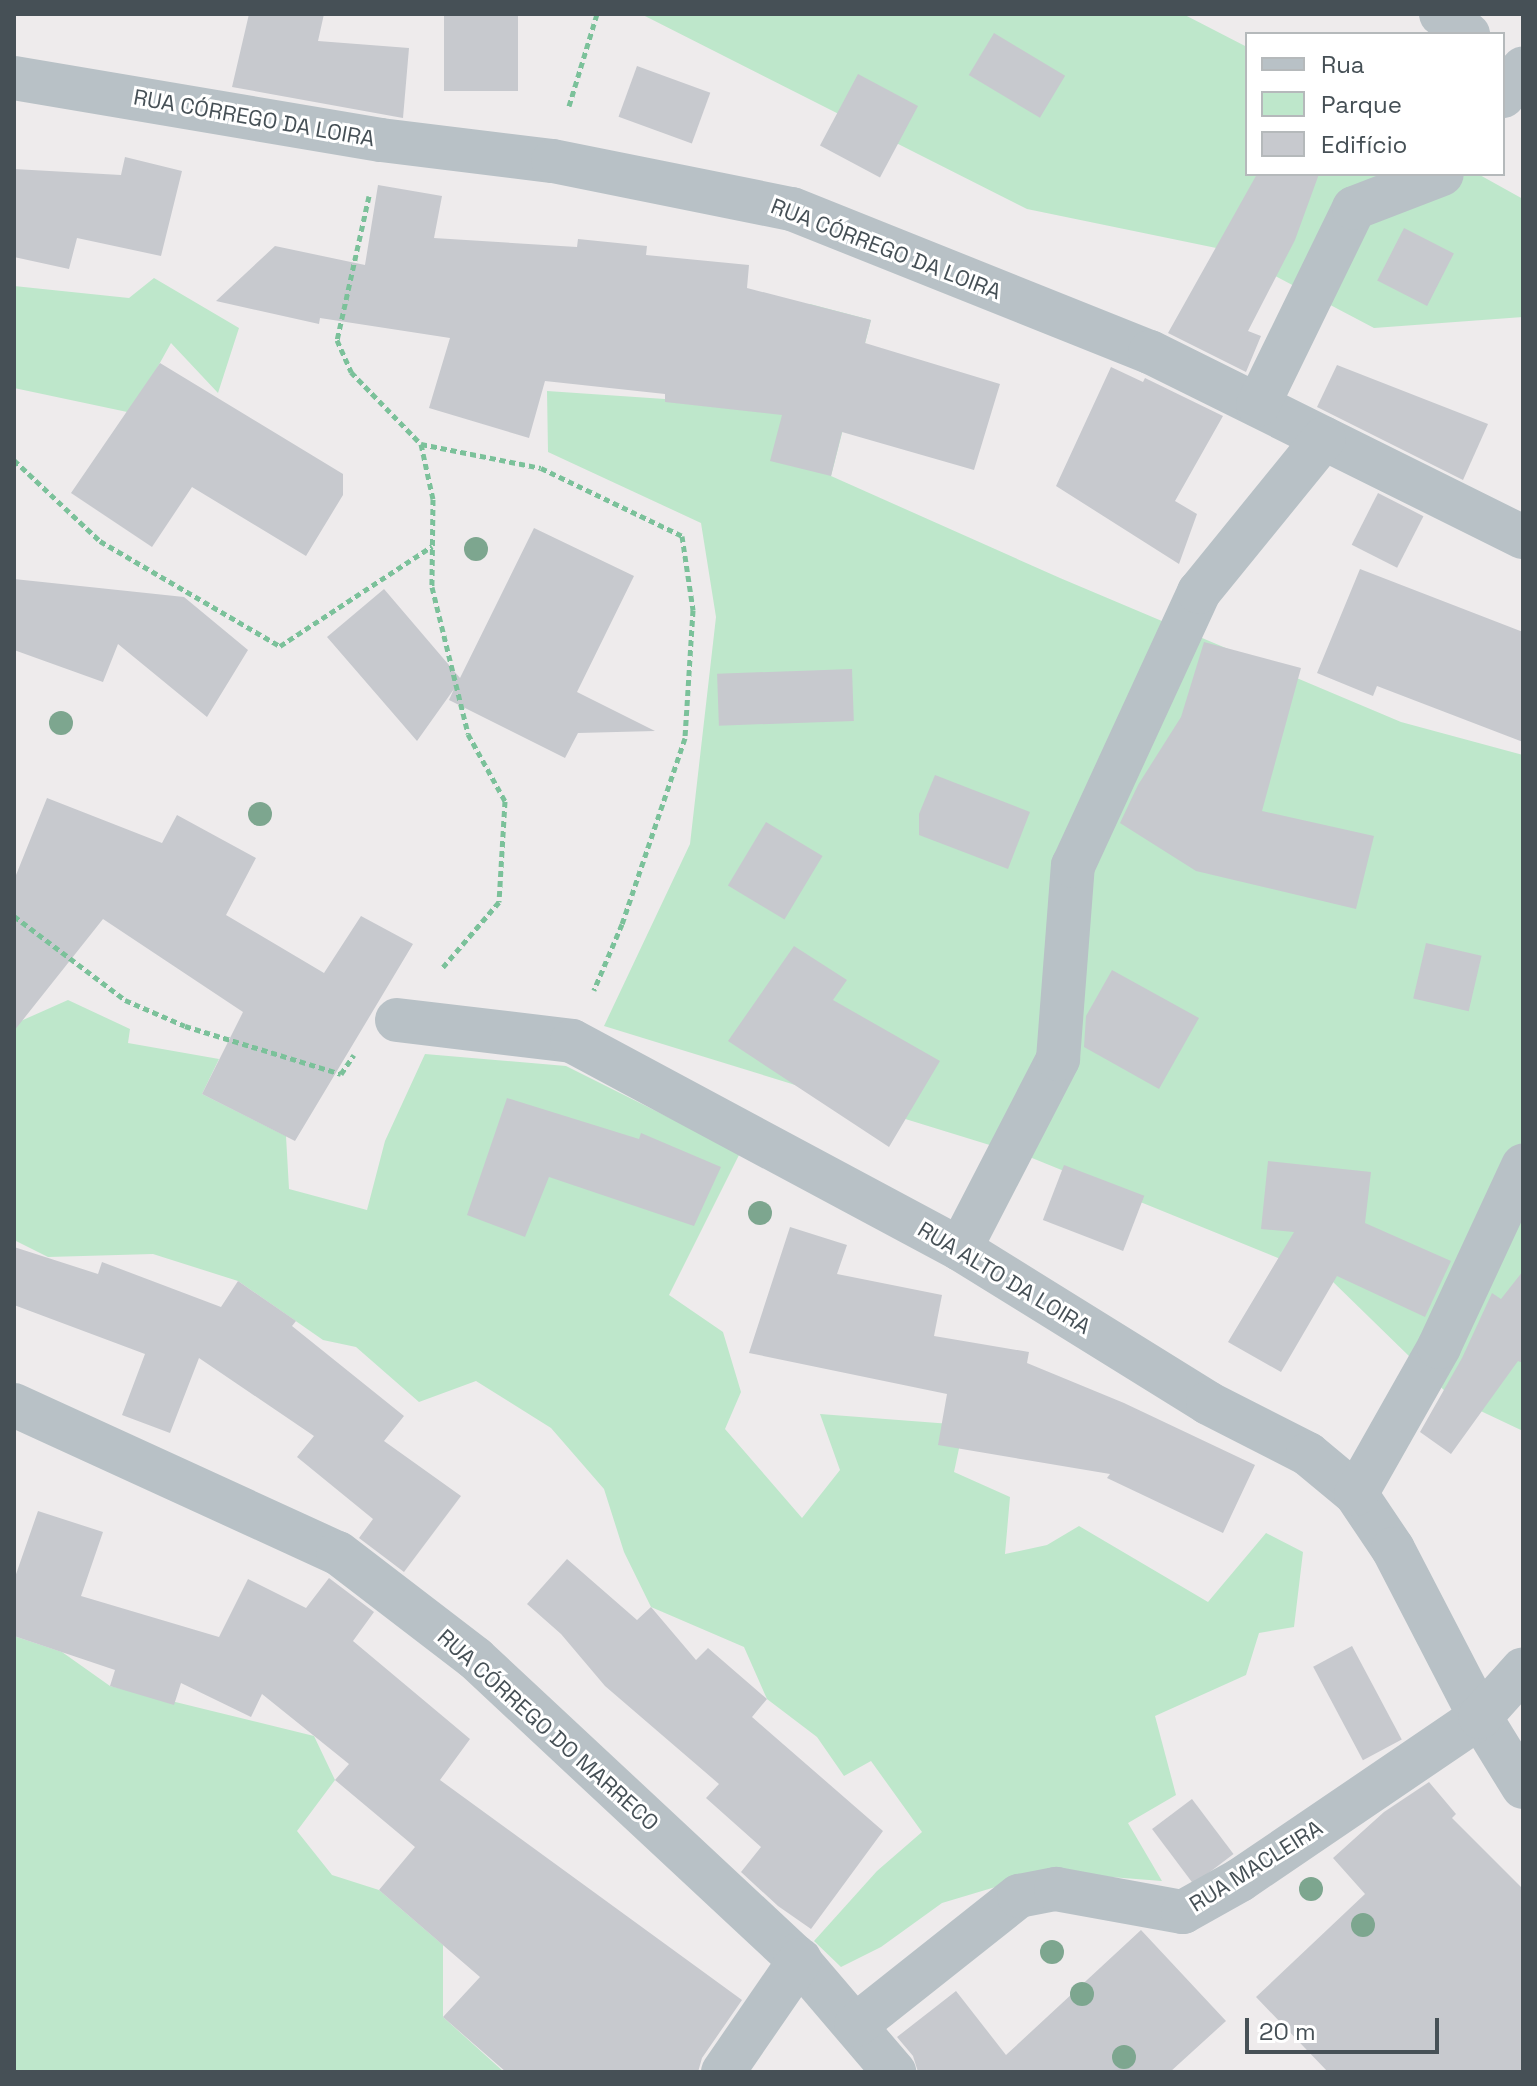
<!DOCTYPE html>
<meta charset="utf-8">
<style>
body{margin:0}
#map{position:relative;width:1537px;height:2086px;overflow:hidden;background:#eeebec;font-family:"Space Grotesk",sans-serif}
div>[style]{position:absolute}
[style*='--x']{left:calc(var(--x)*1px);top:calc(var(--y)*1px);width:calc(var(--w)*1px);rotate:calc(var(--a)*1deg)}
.green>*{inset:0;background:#bee7cb}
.building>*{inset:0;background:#c7c9ce;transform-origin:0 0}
.path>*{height:5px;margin-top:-2.5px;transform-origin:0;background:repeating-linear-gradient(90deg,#7bc19a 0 6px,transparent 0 10px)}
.minor>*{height:44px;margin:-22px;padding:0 22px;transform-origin:22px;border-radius:22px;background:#b8c1c6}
.trees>*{width:24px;height:24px;margin:-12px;border-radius:50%;background:#7da68f}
span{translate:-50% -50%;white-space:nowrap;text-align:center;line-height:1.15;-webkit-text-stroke:6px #fff;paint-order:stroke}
.street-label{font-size:22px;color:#465056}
.frame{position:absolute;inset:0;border:16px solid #465056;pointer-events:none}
.legend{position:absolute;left:1245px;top:32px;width:260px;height:144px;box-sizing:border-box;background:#fff;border:2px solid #b5b9bb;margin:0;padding:10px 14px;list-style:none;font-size:24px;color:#465056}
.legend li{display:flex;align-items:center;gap:16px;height:40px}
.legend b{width:40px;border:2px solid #b5b9bb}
.scale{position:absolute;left:1245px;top:2018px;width:194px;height:36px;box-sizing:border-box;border:4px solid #465056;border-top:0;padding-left:10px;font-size:24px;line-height:28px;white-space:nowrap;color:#465056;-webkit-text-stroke:6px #fff;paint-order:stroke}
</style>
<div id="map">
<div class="green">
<i style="clip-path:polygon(641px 14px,1183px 14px,1247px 47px,1247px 174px,1478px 174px,1523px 199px,1523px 317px,1374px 328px,1226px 250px,1027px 209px)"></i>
<i style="clip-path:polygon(154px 278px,239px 328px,218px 393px,171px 343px,132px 413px,14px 388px,14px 286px,129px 298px)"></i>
<i style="clip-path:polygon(810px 304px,871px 320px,831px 476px,1060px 578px,1401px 722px,1523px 755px,1523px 1431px,1451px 1397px,1330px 1279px,1032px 1158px,604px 1026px,690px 844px,716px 617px,701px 523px,548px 452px,547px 391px,784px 407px)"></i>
<i style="clip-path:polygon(68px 1000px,130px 1029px,128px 1043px,219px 1059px,202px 1094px,286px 1136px,289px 1189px,367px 1210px,385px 1141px,425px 1054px,566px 1066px,740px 1153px,669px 1295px,723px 1332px,741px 1392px,725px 1429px,802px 1518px,840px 1470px,820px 1414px,964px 1425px,954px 1472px,1010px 1497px,1005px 1554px,1047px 1545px,1079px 1526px,1208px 1602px,1266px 1533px,1303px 1552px,1294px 1627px,1259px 1633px,1246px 1675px,1155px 1716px,1176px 1795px,1128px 1823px,1162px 1881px,1046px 1872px,942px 1903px,881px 1947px,841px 1967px,814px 1941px,877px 1871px,922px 1832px,871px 1761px,844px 1776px,817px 1737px,767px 1699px,744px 1647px,651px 1607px,624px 1552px,604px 1489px,551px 1428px,476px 1381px,419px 1402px,356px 1347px,323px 1340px,238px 1281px,153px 1254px,48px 1257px,14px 1240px,14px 1024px)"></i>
<i style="clip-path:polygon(14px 1636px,62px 1652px,110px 1686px,314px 1736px,335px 1780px,297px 1831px,332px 1875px,379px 1890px,443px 1945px,443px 2017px,504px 2072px,14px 2072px)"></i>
</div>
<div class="building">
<i style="clip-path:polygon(249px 14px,324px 14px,318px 41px,409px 48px,403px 118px,232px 87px)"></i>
<i style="left:444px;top:14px;width:74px;height:77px"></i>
<i style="left:994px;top:33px;width:83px;height:49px;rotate:31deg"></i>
<i style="left:637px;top:66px;width:78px;height:54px;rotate:20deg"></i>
<i style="left:858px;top:74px;width:68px;height:81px;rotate:28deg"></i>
<i style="clip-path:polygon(125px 157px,182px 171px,161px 256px,77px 238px,69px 269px,14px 257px,14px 169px,121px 175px)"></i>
<i style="clip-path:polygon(1257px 174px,1319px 174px,1295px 240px,1248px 331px,1261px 336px,1246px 372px,1168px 333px)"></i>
<i style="clip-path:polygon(378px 185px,442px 196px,434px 238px,577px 247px,578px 239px,647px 246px,646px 255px,749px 265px,747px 288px,871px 320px,865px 343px,1000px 384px,974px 470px,842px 432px,831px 476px,770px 461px,782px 415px,665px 402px,665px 394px,545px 381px,529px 438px,429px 408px,450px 338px,320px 318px,319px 324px,216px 301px,275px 246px,365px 265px)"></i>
<i style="left:1404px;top:228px;width:56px;height:59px;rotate:27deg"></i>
<i style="clip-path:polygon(160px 363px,343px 474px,343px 495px,306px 556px,192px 487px,152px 547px,71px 493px)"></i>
<i style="clip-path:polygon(1337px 365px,1488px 424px,1463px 480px,1317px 407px)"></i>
<i style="clip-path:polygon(1111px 367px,1143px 382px,1145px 378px,1223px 416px,1175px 501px,1197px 514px,1179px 564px,1056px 486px)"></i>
<i style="left:1378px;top:493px;width:51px;height:58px;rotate:27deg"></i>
<i style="clip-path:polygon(534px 528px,634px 576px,577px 692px,655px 731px,578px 733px,565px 758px,449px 700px,454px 689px,417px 741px,327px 637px,384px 589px,460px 678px)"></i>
<i style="clip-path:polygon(1360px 569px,1523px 632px,1523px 742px,1377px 686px,1373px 696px,1317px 673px)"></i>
<i style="clip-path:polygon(14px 579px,184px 597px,248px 650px,207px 717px,118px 644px,103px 682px,14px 650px)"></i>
<i style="clip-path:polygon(1204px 642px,1301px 668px,1262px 811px,1374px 836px,1356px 909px,1196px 871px,1120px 823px,1138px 785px,1181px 717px)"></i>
<i style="left:852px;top:669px;width:52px;height:135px;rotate:88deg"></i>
<i style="clip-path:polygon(935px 775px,1030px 812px,1008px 869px,919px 835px,919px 814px)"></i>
<i style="clip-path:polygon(47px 798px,162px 843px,177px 815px,256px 858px,226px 915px,324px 973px,361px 916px,413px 944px,295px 1141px,202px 1094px,243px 1012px,103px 919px,14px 1031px,14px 880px)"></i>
<i style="left:766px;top:822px;width:66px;height:74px;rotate:31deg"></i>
<i style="left:1426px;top:943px;width:57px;height:57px;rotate:13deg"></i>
<i style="clip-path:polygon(794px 946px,847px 980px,833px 1000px,940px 1061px,889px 1147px,728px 1041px)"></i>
<i style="clip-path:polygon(1112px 970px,1199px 1018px,1159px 1089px,1084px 1047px,1086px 1016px)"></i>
<i style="clip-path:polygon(507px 1098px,639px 1139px,641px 1133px,721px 1167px,694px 1226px,549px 1177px,525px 1237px,467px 1215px)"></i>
<i style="clip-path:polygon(1268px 1161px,1371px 1172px,1365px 1223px,1451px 1261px,1425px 1317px,1337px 1276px,1281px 1372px,1228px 1342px,1294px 1232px,1261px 1229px)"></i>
<i style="left:1064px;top:1165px;width:86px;height:59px;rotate:21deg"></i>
<i style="clip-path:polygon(790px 1227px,847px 1245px,837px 1274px,942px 1295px,934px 1336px,1029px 1352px,1027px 1363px,1124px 1403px,1255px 1465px,1223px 1533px,1107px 1478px,1110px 1474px,938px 1445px,947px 1394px,749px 1353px)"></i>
<i style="clip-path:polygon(14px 1247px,98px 1274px,102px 1262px,221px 1307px,238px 1281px,296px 1321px,292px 1326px,404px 1416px,384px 1441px,461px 1496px,404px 1572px,359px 1538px,373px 1519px,297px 1457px,314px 1436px,199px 1358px,170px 1433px,122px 1415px,145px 1354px,14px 1305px)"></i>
<i style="clip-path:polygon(1523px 1271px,1523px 1363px,1518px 1361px,1451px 1454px,1420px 1432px,1462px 1358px,1492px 1293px,1501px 1299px)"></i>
<i style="clip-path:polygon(38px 1511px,103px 1532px,81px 1596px,219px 1637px,248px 1579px,306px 1608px,329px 1578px,374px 1612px,353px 1641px,470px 1739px,440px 1780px,742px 2000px,702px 2058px,698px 2072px,506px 2072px,443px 2017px,480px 1977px,379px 1890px,415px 1847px,335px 1780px,349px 1764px,262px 1694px,251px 1717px,181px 1683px,174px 1705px,110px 1686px,115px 1670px,14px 1636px,14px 1580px)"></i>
<i style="clip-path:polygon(567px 1559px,637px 1620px,651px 1607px,696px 1660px,708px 1648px,767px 1699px,752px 1717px,883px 1831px,811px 1929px,778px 1906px,741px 1872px,761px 1847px,706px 1798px,719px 1784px,605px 1686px,561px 1634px,527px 1604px)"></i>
<i style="left:1352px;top:1646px;width:106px;height:44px;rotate:62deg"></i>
<i style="clip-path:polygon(1429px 1782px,1456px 1814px,1452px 1818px,1523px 1889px,1523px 2072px,1328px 2072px,1256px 1997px,1365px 1894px,1333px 1858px,1384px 1812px)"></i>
<i style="left:1192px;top:1799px;width:69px;height:50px;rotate:53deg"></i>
<i style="clip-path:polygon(1141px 1930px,1226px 2021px,1170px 2072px,918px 2072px,913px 2056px,897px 2037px,956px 1991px,1006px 2055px)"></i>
</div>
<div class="path">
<i style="--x:569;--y:106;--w:96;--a:-73.1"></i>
<i style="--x:369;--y:196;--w:148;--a:102.5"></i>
<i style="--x:337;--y:340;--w:35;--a:66"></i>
<i style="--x:351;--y:372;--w:100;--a:45.8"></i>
<i style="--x:421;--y:444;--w:56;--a:77.7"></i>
<i style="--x:433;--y:499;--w:88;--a:90.7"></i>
<i style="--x:432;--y:587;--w:151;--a:76.2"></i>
<i style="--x:468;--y:734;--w:77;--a:61.1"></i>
<i style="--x:505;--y:801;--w:101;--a:93.4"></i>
<i style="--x:499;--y:902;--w:86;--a:130.7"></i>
<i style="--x:421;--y:444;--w:122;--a:11.3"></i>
<i style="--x:541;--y:468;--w:157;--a:25.7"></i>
<i style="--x:682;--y:536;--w:75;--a:81.5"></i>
<i style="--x:693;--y:610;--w:128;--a:93.6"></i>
<i style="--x:685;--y:738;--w:196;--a:108.7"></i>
<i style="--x:622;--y:924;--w:72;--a:113"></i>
<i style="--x:14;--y:460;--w:118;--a:43.3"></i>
<i style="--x:100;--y:541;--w:208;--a:30.3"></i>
<i style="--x:280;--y:646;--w:182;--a:-33.3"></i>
<i style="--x:14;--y:916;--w:139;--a:37.1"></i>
<i style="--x:125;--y:1000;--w:65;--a:23.4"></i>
<i style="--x:185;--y:1026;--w:163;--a:17.1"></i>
<i style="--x:341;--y:1074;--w:23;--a:-56"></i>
</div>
<div class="minor">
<i style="--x:1441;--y:14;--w:34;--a:37"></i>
<i style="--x:14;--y:78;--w:372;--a:9.6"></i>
<i style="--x:381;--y:140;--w:173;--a:7"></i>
<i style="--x:553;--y:161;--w:244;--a:11.4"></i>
<i style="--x:792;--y:209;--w:386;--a:21.8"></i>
<i style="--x:1150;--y:352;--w:416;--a:26.4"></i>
<i style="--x:1503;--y:96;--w:34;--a:-54"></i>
<i style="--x:1258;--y:405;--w:219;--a:-64"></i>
<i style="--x:1354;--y:208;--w:94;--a:-21.1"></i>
<i style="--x:397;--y:1020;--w:176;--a:6.8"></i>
<i style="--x:572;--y:1041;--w:440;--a:28.2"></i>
<i style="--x:960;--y:1249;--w:292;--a:31.8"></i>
<i style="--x:1208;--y:1403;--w:112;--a:27"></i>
<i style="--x:1308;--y:1454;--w:62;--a:39.8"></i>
<i style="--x:1356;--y:1494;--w:66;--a:56.1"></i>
<i style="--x:1393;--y:1549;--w:189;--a:62.6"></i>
<i style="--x:1480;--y:1717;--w:82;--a:58.4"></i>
<i style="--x:960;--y:1249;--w:214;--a:-62.7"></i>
<i style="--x:1058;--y:1059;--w:194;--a:-85.6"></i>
<i style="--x:1073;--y:866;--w:302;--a:-65.3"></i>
<i style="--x:1199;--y:592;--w:198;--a:-50.9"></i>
<i style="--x:14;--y:1405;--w:356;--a:24.6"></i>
<i style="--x:338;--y:1553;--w:173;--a:37.5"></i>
<i style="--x:475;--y:1658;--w:437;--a:43"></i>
<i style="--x:795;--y:1956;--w:153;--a:49.5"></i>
<i style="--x:1356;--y:1494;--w:169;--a:-60.5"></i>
<i style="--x:1439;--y:1347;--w:200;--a:-65.1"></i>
<i style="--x:856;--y:2025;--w:208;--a:-38.4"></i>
<i style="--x:1019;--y:1896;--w:38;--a:-11"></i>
<i style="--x:1056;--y:1889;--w:129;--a:10.3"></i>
<i style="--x:1183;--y:1912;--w:65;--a:-29.3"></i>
<i style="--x:1240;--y:1880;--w:290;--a:-34.2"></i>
<i style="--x:1480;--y:1717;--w:64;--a:-48.1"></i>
<i style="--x:723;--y:2072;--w:136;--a:-55.5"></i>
</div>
<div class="trees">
<i style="left:476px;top:549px"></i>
<i style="left:61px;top:723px"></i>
<i style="left:260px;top:814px"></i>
<i style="left:760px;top:1213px"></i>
<i style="left:1311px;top:1889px"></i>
<i style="left:1363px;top:1925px"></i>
<i style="left:1052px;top:1952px"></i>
<i style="left:1082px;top:1994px"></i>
<i style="left:1124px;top:2057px"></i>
</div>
<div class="street-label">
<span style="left:254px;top:118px;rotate:10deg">RUA CÓRREGO DA LOIRA</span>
<span style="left:886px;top:249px;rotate:21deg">RUA CÓRREGO DA LOIRA</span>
<span style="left:1004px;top:1278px;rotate:31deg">RUA ALTO DA LOIRA</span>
<span style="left:548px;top:1730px;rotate:42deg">RUA CÓRREGO DO MARRECO</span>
<span style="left:1256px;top:1866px;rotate:-32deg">RUA MACLEIRA</span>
</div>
<div class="frame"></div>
<ul class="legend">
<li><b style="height:10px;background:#b8c1c6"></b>Rua</li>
<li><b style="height:22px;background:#bee7cb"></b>Parque</li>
<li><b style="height:22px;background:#c7c9ce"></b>Edifício</li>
</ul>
<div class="scale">20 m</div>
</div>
